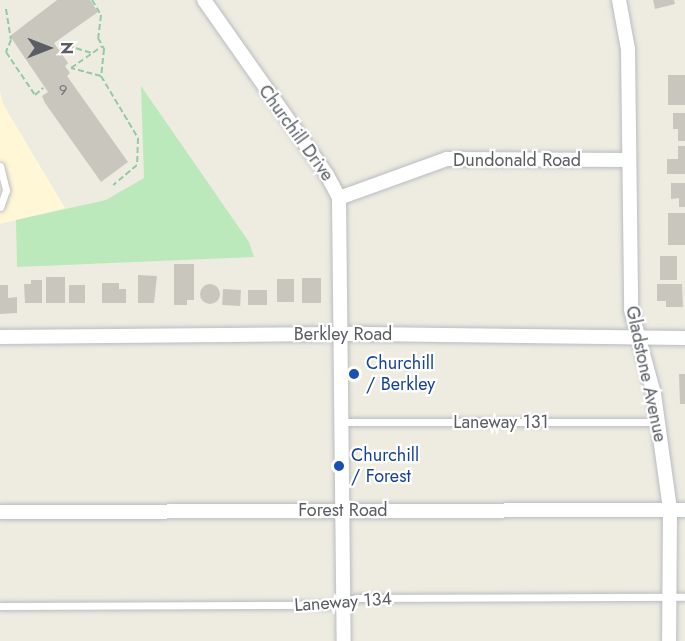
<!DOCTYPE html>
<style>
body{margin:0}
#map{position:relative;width:685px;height:641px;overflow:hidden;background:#eeece1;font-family:Jost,sans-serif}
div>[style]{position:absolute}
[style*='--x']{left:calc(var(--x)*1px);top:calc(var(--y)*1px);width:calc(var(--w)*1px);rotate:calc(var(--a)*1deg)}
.commercial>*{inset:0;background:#fff7d6}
.green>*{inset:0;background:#bbe9bc}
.building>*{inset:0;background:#c9c6be;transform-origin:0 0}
.round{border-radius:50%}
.path>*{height:2px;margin-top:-1px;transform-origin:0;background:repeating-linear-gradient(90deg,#93caa4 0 6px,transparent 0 9px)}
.roads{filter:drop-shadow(0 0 2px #b9bcc2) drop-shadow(0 0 2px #b9bcc2)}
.service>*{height:7px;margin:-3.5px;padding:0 3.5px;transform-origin:3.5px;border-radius:3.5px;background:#fff}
.minor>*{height:14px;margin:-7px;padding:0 7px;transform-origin:7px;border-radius:7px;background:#fff}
.dots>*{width:16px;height:16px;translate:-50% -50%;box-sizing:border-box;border:3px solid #fff;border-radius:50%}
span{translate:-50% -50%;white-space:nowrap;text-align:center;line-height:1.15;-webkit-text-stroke:4.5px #fff;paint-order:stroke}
.number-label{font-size:15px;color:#76787a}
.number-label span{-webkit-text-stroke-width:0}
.street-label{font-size:18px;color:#5a5e64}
.transit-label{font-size:18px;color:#164399}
.left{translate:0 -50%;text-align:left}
.north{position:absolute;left:18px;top:18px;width:60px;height:60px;-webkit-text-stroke:4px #fff;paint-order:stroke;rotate:90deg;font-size:16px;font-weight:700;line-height:24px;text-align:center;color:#5a5e64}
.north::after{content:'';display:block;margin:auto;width:21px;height:27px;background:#5a5e64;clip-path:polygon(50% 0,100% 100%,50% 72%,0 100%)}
</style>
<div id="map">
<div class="commercial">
<i style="clip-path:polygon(0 92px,3px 104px,65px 208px,0 224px)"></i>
</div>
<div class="green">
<i style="clip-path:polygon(141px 86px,249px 242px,254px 257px,17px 267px,16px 220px,106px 200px,144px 178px)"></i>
</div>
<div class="building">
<i style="clip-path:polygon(57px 0,90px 0,98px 12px,54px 43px,68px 63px,65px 66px,70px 73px,67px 76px,128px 162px,101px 182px,45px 103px,42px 96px,48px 92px,10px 36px)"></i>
<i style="clip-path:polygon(653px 0,674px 0,675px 4px,655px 9px)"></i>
<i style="left:668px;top:75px;width:17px;height:30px"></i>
<i style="clip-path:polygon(673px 113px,685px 113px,685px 141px,678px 141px,678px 129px,673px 129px)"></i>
<i style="clip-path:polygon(678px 146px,685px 146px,685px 174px,667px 174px,667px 159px,678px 159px)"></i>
<i style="clip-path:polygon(671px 183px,685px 183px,685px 207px,679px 207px,679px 198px,671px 199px)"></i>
<i style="left:668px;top:213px;width:17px;height:32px"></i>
<i style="left:677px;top:256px;width:24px;height:17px;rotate:90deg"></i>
<i style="clip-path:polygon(174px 264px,194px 264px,194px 300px,187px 300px,187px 305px,174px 305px)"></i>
<i style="clip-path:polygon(138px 275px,157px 276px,154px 303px,138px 303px)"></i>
<i style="left:65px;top:277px;width:26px;height:19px;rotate:90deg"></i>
<i style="left:302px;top:278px;width:19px;height:25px"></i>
<i style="left:294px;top:279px;width:23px;height:17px;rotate:90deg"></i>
<i style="clip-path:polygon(31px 280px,42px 280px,42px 303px,25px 303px,24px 284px,31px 284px)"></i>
<i style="clip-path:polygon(102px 283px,119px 283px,119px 289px,126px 289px,126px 303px,102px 303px)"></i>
<i class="round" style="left:200px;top:284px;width:20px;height:20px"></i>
<i style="clip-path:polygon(657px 284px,682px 284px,683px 307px,666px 307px,666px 301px,657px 301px)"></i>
<i style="clip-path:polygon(0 285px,8px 285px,8px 298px,17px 297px,17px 313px,0 314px)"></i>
<i style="left:69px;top:285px;width:16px;height:18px"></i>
<i style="left:223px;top:289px;width:18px;height:16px;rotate:3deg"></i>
<i style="left:248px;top:290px;width:19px;height:15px"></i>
<i style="clip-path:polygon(679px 374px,685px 374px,685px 404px,680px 404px)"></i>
</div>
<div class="path">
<i style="--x:92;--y:0;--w:17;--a:59"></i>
<i style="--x:101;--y:15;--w:23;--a:97"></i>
<i style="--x:98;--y:38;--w:13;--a:61"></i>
<i style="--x:104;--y:49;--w:27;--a:96"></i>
<i style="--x:101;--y:76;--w:72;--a:59.2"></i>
<i style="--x:138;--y:138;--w:27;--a:92"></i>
<i style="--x:137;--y:165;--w:31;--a:140"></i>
<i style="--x:6;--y:9;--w:31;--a:81"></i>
<i style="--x:11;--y:40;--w:13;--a:113"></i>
<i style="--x:6;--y:52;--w:52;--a:56"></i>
<i style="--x:35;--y:95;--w:11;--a:-41"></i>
<i style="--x:59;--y:43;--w:34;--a:17"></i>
<i style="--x:101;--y:76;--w:31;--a:-165"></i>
<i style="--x:71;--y:68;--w:38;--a:-35"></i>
</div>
<div class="roads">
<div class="service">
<i style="--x:0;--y:166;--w:25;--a:76"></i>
<i style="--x:6;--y:190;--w:18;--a:109"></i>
<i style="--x:344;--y:422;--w:314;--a:0"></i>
<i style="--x:0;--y:606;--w:332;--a:-0.2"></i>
<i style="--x:332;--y:605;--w:26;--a:-16"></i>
<i style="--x:357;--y:598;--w:328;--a:-0.2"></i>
</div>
<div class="minor">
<i style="--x:204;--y:0;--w:214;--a:54.9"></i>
<i style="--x:327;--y:175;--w:26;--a:62"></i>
<i style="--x:339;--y:198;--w:443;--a:89.4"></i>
<i style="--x:619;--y:0;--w:50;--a:79.6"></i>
<i style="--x:628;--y:49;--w:261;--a:89.3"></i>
<i style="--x:631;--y:310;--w:87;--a:74.7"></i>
<i style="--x:654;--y:394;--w:116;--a:82.1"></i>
<i style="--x:670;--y:509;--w:132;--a:90.4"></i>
<i style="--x:339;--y:198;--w:115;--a:-19.9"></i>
<i style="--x:447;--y:159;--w:182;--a:0.3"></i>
<i style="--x:0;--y:337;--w:364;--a:-0.5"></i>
<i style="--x:364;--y:334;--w:321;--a:0.7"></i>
<i style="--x:0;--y:512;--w:685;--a:-0.17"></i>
</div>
</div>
<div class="dots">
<i style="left:354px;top:374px;background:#1a4fb4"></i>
<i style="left:339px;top:466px;background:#1a4fb4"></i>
</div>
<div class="number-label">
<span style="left:63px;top:91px">9</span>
</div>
<div class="street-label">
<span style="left:296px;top:133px;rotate:54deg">Churchill Drive</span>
<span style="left:517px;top:160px">Dundonald Road</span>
<span style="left:343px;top:334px">Berkley Road</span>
<span style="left:646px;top:374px;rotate:78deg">Gladstone Avenue</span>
<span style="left:501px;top:422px">Laneway 131</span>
<span style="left:343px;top:510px">Forest Road</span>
<span style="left:343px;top:602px;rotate:-4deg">Laneway 134</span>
</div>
<div class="transit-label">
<span class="left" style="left:366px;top:374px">Churchill<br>/ Berkley</span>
<span class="left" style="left:351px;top:466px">Churchill<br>/ Forest</span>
</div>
<div class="north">N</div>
</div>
